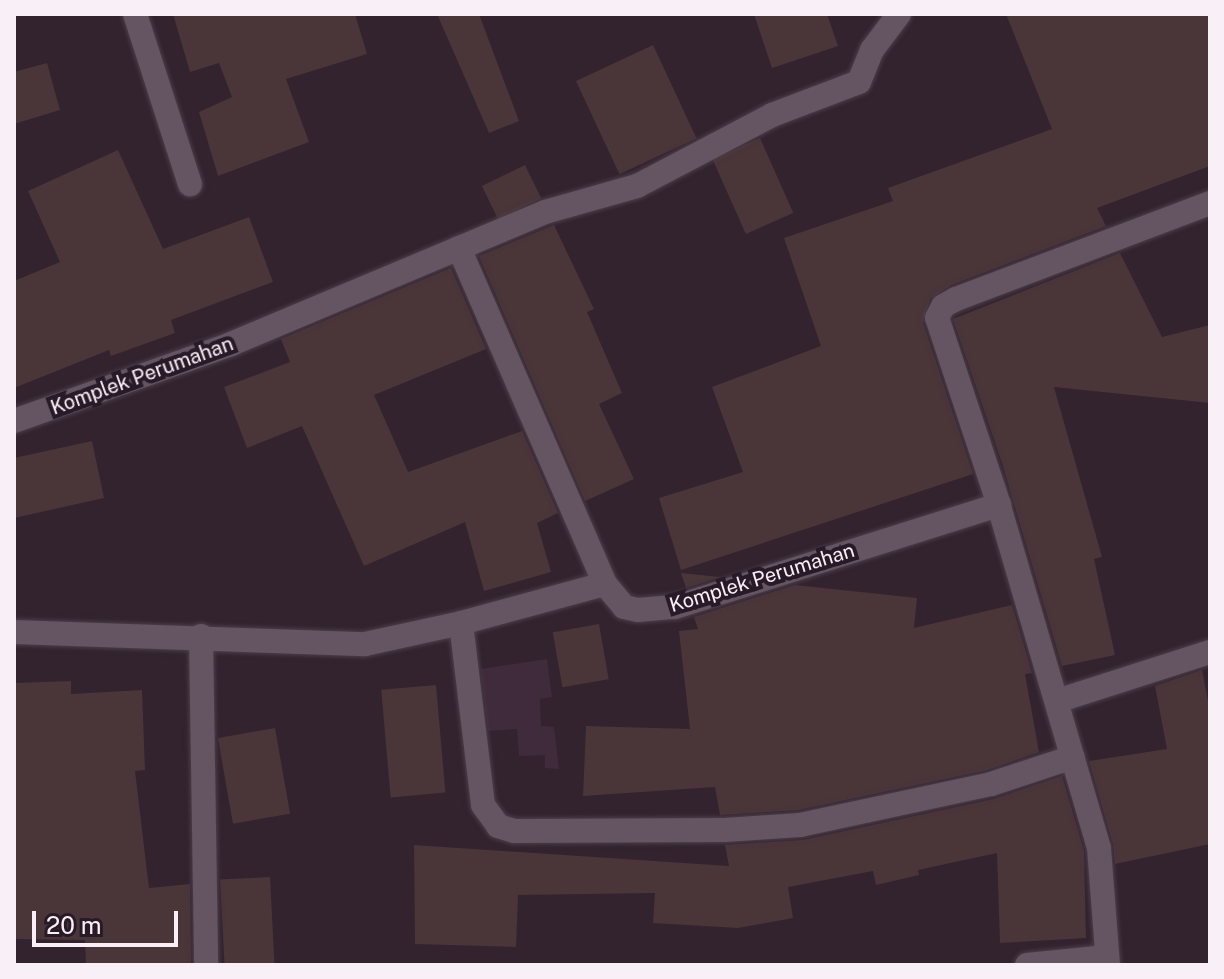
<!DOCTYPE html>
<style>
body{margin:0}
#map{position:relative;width:1224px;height:979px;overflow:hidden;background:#32232f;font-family:"Public Sans",sans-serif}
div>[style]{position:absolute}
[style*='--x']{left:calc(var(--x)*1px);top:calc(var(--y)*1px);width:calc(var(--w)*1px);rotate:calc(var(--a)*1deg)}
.built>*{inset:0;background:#402b3c}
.building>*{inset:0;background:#4a3539;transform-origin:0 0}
.roads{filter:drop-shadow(0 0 2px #4b3e48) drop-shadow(0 0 2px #4b3e48)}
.minor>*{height:24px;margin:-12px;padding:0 12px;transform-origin:12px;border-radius:12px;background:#655462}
span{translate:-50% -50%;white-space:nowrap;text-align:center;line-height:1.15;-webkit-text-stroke:8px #281a26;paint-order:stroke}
.street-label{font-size:20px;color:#f9eff7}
.frame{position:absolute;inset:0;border:16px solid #f9eff7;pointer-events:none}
.scale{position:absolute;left:32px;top:911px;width:146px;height:36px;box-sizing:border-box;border:4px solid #f9eff7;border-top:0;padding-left:10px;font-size:24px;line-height:28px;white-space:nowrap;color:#f9eff7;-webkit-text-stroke:6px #281a26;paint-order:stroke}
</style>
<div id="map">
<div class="built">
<i style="clip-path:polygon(547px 659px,552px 697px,540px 699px,541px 726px,554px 727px,559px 769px,545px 768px,545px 755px,519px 756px,517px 729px,488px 731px,481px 669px)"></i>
</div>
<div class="building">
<i style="clip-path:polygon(173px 14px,355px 14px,367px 54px,286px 79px,309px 142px,218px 176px,199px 112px,232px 97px,219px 63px,190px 72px)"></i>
<i style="clip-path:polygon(437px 14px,479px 14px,519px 121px,489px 133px)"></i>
<i style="clip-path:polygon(754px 14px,827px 14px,838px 46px,772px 68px)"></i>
<i style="clip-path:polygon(1006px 14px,1210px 14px,1210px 166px,1097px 208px,1106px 226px,951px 285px,930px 299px,923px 323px,973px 474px,681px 570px,659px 498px,743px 472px,712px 387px,821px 346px,784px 238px,893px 201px,888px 188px,1052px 129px)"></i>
<i style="left:653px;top:45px;width:103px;height:85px;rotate:65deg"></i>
<i style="clip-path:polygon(47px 63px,60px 110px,14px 124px,14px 72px)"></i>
<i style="left:760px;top:138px;width:82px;height:52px;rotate:66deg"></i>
<i style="clip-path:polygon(118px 150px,163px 249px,249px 217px,273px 282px,171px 320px,175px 333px,111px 356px,109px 350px,14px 388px,14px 281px,60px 262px,28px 191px)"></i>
<i style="left:525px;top:165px;width:37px;height:48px;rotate:64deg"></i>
<i style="clip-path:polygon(554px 225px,594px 309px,587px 312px,622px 393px,599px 404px,634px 479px,585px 501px,479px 256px)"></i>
<i style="clip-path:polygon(1120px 253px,1162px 337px,1210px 325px,1210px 403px,1054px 387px,1102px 557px,1094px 559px,1115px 655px,1062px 666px,1002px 463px,953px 319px)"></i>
<i style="clip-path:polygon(451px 268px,486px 349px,374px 395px,408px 472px,522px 431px,558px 513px,537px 523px,551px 572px,484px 591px,465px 522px,364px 566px,302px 426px,247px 448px,224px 387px,290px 362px,281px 339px)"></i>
<i style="clip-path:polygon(92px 441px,104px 498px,14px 518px,14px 458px)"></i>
<i style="clip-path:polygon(681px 573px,720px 577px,686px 588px)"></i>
<i style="clip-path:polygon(795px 585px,917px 598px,914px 628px,1012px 605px,1032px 673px,1025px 674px,1039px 752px,987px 770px,798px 810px,720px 815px,715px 787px,583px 796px,586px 726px,690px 729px,679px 631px,698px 629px,694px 617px)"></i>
<i style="left:599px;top:624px;width:56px;height:47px;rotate:80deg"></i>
<i style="clip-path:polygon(1202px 670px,1210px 711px,1210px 844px,1115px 864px,1113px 844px,1089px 761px,1167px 749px,1155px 686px)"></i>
<i style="clip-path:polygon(71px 681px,71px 694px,142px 690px,145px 770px,135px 771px,149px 888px,190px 884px,191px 965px,86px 965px,85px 940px,14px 939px,14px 683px)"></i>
<i style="left:436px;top:685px;width:108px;height:55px;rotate:85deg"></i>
<i style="left:275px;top:728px;width:87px;height:58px;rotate:80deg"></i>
<i style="clip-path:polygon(1062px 776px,1084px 851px,1086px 938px,1000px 943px,997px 853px,918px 870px,919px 875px,876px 885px,873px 871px,788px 887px,793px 918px,738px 928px,653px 923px,655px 893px,518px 895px,516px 947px,415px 944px,414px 845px,729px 866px,725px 845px,803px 840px,994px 799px)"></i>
<i style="left:270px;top:877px;width:88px;height:50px;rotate:87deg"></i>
</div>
<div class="roads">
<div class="minor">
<i style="--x:135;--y:14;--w:179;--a:72.1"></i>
<i style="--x:459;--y:248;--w:366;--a:66.5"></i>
<i style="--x:14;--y:421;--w:230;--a:-19.5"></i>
<i style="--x:231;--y:344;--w:341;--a:-22.8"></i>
<i style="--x:545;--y:212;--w:96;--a:-15.8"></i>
<i style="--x:637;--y:186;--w:153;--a:-27.7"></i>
<i style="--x:772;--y:115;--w:93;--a:-20.8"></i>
<i style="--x:859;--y:82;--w:35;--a:-68"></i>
<i style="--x:872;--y:50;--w:45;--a:-53.1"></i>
<i style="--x:461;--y:623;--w:183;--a:83.1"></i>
<i style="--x:483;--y:805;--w:26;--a:54"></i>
<i style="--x:498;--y:826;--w:17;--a:17"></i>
<i style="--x:514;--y:831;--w:211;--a:-0.3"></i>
<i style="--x:725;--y:830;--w:75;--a:-3.8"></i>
<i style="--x:800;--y:825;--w:195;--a:-12.1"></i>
<i style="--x:991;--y:784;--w:86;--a:-18.2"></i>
<i style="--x:14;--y:632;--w:351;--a:2"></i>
<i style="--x:365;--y:644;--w:98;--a:-12.3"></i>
<i style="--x:461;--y:623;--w:149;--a:-15.2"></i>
<i style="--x:605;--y:584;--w:30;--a:50"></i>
<i style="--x:624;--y:607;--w:14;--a:12"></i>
<i style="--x:638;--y:610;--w:37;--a:-5"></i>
<i style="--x:675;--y:607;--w:340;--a:-17.5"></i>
<i style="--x:201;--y:636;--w:329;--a:89.1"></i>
<i style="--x:1057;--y:701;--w:161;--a:-17.8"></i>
<i style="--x:1027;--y:965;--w:80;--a:-5.7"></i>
<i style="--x:1108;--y:965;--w:117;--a:-94.4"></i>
<i style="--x:1099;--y:848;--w:357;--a:-106.3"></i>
<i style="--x:999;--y:505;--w:197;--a:-108.3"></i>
<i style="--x:937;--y:318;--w:13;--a:-63"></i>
<i style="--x:943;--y:306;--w:15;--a:-28"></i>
<i style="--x:956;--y:299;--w:272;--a:-20.7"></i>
</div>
</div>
<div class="street-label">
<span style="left:142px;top:376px;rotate:-20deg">Komplek Perumahan</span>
<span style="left:762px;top:578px;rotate:-17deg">Komplek Perumahan</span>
</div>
<div class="frame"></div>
<div class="scale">20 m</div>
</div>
